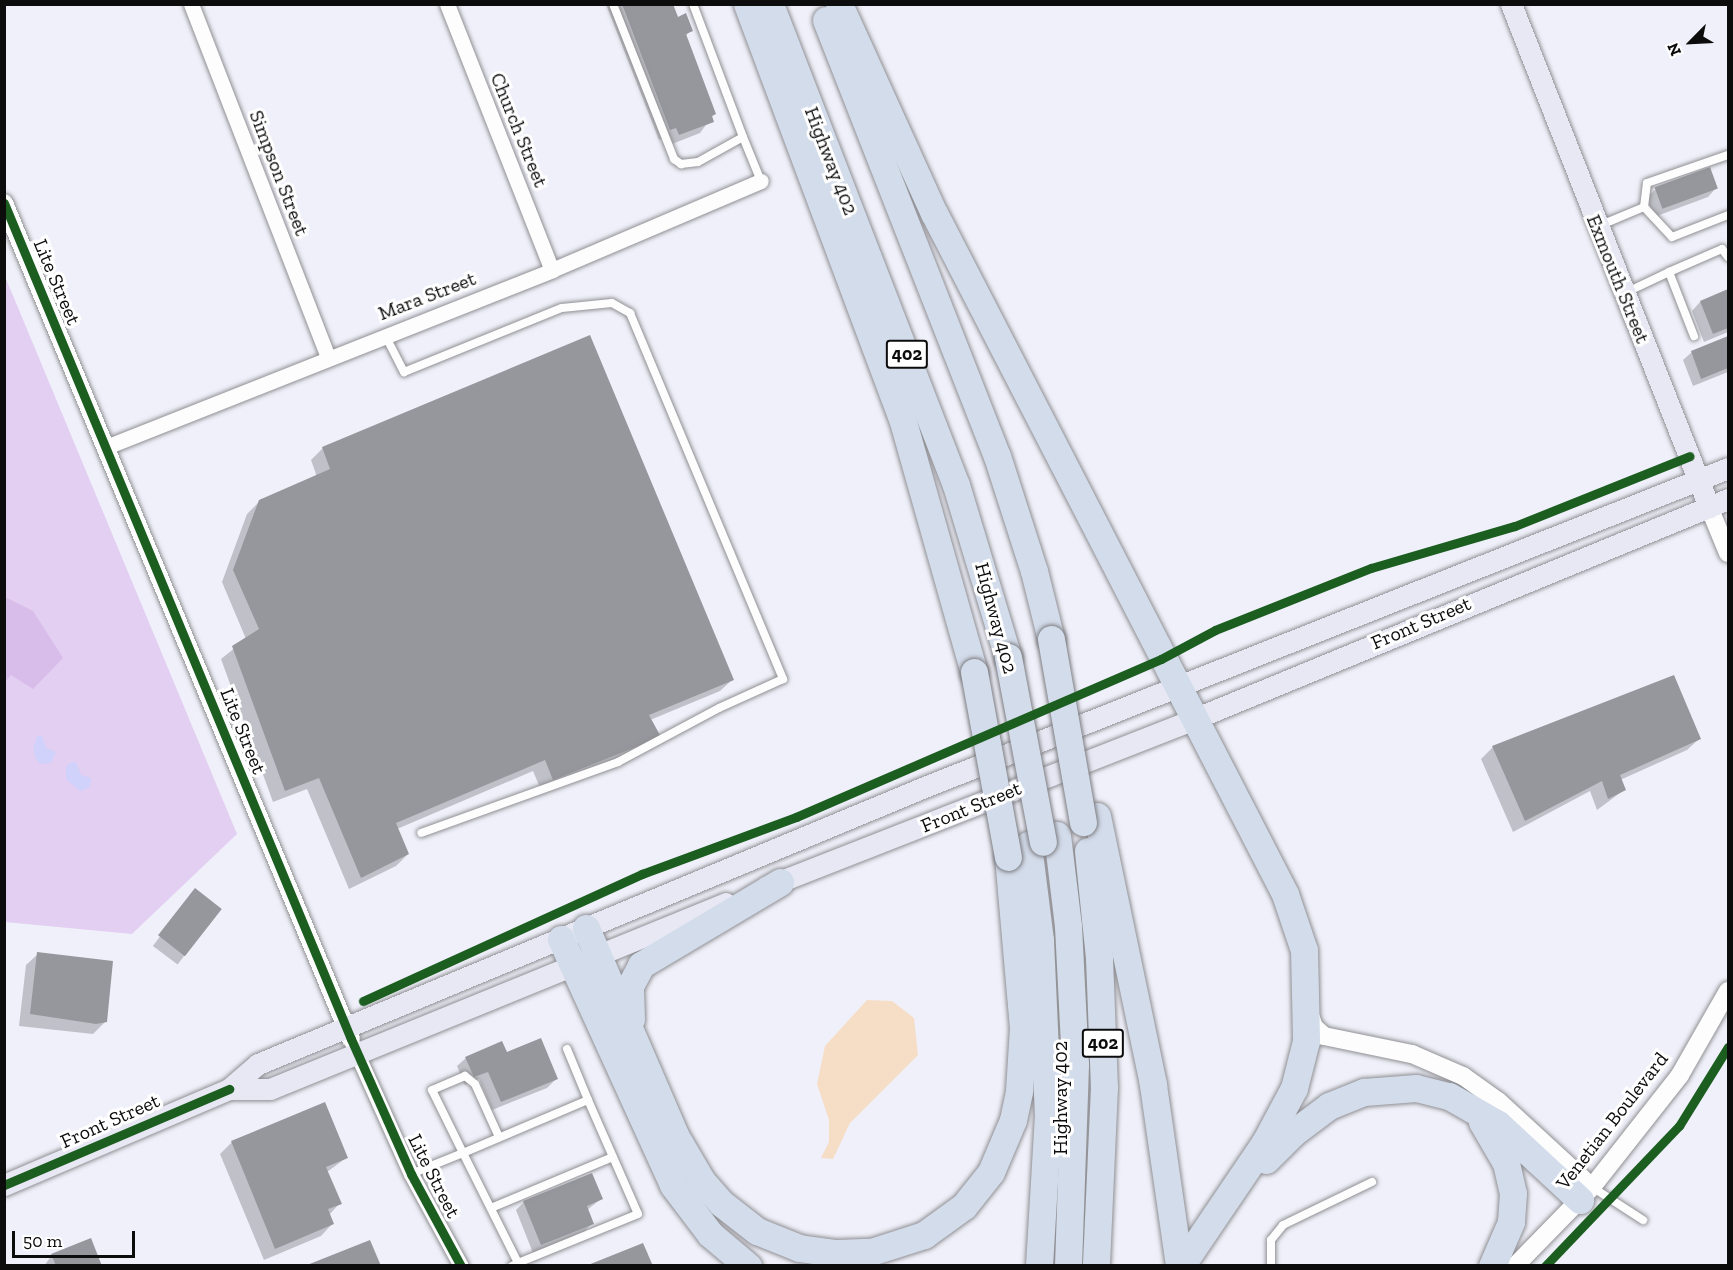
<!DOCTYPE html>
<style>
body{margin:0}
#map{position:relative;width:1733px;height:1270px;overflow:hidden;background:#f0f0fa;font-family:"Zilla Slab",serif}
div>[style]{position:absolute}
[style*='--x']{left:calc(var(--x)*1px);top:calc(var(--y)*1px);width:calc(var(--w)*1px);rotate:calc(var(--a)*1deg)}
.green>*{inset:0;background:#e2cff1}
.forest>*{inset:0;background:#d8bce9}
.sand>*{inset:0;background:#d0d2fb}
.water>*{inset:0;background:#f6ddc5}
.shadow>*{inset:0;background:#0003;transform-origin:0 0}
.building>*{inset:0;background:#96979d;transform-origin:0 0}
.roads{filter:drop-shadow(0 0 2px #8f8f93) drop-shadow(0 0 2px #8f8f93)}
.service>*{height:8px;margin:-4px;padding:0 4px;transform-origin:4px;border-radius:4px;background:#fdfdfe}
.minor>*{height:15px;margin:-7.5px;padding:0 7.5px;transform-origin:7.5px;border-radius:7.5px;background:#fdfdfe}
.tertiary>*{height:18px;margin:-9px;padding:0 9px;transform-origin:9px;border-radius:9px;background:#fdfdfe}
.secondary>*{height:21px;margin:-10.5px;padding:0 10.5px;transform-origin:10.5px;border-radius:10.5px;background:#e8e8f4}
.motorway>*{height:27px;margin:-13.5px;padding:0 13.5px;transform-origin:13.5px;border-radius:13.5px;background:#d3dcea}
.bridges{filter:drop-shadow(0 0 2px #7c7c80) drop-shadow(0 0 2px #7c7c80)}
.motorway-bridge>*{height:27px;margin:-13.5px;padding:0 13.5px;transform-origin:13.5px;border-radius:13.5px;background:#d3dcea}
.cycleway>*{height:9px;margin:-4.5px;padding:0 4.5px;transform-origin:4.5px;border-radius:4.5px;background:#1b5e20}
span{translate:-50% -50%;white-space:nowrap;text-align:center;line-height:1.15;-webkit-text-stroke:6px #fff;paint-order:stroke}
.shield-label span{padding:2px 4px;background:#fff;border:2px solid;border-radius:4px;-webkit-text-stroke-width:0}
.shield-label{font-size:18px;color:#0c0c0c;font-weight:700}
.street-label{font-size:20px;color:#0c0c0c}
.frame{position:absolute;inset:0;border:6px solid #0c0c0c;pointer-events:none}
.north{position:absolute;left:1661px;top:12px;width:60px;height:60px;-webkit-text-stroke:4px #fff;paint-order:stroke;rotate:246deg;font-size:16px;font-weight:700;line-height:24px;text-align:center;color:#0c0c0c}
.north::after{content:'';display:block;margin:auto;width:21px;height:27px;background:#0c0c0c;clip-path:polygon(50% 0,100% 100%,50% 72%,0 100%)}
.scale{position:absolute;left:12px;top:1231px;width:123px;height:27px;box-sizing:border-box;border:3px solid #0c0c0c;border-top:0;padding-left:8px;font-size:18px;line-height:21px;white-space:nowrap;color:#0c0c0c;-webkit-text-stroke:4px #fff;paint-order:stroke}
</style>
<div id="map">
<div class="green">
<i style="clip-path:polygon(4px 274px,237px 834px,132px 934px,5px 922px)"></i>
</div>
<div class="forest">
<i style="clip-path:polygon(5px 597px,33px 611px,63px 658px,33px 689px,11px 675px,5px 682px)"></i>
</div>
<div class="sand">
<i style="clip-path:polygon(37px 736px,42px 736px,46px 748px,56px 752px,51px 763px,40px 764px,36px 759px,33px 749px)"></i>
<i style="clip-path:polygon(72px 762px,76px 762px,81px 775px,91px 778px,90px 787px,80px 791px,66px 779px,66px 766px)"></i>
</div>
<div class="water">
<i style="clip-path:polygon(867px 1000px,892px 1001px,914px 1018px,918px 1055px,850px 1123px,833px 1159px,821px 1158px,829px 1142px,829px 1120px,817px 1084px,825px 1046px)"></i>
</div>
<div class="shadow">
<i style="clip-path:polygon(606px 4px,672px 4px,677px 19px,691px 30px,685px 37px,714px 114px,700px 133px,667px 146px,664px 138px,659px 140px)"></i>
<i style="clip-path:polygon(1716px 188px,1708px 197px,1654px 217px,1647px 197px,1656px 189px)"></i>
<i style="clip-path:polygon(1728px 291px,1728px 332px,1704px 342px,1692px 311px,1700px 302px)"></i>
<i style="clip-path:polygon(1728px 337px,1728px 372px,1693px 386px,1683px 360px,1692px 352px)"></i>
<i style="clip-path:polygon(323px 448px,732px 680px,720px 691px,650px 720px,648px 748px,541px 790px,533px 771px,397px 829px,408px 854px,396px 866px,349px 889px,307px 789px,273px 802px,221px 659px,246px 639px,222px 582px,247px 514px,260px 501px,317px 477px,311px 460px)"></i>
<i style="clip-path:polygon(1699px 739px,1687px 750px,1620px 780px,1624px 790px,1597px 810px,1590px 791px,1513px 832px,1481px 759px,1493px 747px)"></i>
<i style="left:195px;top:890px;width:31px;height:70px;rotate:37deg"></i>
<i style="clip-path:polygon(38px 954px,105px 1022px,93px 1034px,19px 1026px,26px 965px)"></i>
<i style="clip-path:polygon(506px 1054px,556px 1079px,547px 1088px,492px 1110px,479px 1079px,465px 1085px,457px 1066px,466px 1058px)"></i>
<i style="clip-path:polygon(232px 1142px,346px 1158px,327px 1172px,340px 1203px,329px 1215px,332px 1224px,321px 1236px,264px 1260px,220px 1154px)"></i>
<i style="clip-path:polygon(601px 1199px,587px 1210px,592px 1223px,584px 1232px,533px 1253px,516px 1210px,524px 1202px)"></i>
<i style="clip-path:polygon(52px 1255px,100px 1266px,44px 1266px)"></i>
</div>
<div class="building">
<i style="clip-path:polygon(622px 4px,673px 4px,678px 17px,686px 13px,693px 31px,686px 34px,716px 114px,712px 116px,714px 122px,679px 135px,676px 128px,670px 130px)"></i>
<i style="left:1710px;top:167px;width:23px;height:59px;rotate:70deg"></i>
<i style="clip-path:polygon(1728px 289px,1728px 328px,1713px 334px,1700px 301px)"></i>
<i style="clip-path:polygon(590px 335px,734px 680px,649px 715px,661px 737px,553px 780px,545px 760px,396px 823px,409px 854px,361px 878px,319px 778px,285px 791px,232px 646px,259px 629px,233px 570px,259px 500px,330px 469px,322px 447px)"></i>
<i style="clip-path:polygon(1728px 336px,1728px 368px,1701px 379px,1691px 351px)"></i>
<i style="clip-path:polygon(1674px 675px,1701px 739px,1620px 775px,1626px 790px,1608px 799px,1602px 781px,1525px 821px,1492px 746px)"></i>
<i style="left:195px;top:888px;width:34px;height:60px;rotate:38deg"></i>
<i style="clip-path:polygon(37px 952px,113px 961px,107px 1022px,96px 1024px,30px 1014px)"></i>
<i style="clip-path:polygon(541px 1038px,558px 1079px,501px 1102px,488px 1072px,474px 1077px,465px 1057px,502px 1041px,507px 1052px)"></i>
<i style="clip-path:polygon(325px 1102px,348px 1158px,326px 1167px,342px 1204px,328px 1209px,334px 1224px,275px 1249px,231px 1141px)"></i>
<i style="clip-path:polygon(592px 1173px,603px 1199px,587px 1206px,594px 1224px,541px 1245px,523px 1201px)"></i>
<i style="clip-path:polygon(91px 1238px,102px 1266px,56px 1266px,51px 1254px)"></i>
<i style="clip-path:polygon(370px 1240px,381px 1266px,307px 1266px,307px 1265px)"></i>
<i style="clip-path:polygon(643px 1243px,653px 1266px,588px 1266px,588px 1265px)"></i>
</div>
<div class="roads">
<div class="service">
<i style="--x:613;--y:4;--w:167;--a:68.5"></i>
<i style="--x:674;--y:159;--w:9;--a:36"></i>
<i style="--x:681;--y:164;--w:17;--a:-7"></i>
<i style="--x:698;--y:162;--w:51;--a:-29.1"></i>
<i style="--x:743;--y:137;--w:142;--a:-110.6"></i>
<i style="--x:743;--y:137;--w:48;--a:67.8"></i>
<i style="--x:1644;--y:207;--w:24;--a:-83"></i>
<i style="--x:1647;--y:183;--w:86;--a:-19.1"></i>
<i style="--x:1644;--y:207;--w:41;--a:47"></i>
<i style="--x:1672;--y:237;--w:60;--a:-21.4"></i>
<i style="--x:1601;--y:225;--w:47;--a:-22.7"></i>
<i style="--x:1669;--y:272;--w:58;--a:-23.5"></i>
<i style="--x:1722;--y:249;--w:10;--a:53"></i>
<i style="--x:1627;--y:292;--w:47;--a:-25.5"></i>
<i style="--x:1669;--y:272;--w:69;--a:68.7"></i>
<i style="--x:385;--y:335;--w:42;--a:62.8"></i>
<i style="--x:404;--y:372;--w:170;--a:-22.1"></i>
<i style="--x:562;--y:308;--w:50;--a:-5.7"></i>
<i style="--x:612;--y:303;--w:21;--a:29"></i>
<i style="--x:630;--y:313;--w:397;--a:67.3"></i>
<i style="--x:783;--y:679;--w:70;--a:155.6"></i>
<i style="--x:719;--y:708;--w:115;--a:151.9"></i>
<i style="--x:618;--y:762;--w:209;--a:160.2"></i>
<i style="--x:567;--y:1049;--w:55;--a:67.6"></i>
<i style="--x:499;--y:1137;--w:58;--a:-114.4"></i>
<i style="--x:475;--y:1084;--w:13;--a:-141"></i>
<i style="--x:465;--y:1076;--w:36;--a:157"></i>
<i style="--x:432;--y:1090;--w:70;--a:63.8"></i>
<i style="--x:463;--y:1153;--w:136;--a:-23"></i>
<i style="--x:588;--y:1100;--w:124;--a:66.3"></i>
<i style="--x:638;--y:1214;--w:130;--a:157.8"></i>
<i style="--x:518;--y:1263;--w:3;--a:72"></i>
<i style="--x:411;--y:1174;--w:56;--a:-22"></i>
<i style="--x:463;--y:1153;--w:123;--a:63.4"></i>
<i style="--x:518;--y:1263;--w:7;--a:153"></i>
<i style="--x:1592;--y:1187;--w:61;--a:32.9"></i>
<i style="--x:491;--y:1208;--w:132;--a:-22.7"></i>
<i style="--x:1271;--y:1266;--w:26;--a:-90"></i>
<i style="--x:1271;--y:1240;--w:19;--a:-51"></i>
<i style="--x:1283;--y:1225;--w:99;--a:-25.8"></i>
</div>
<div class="minor">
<i style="--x:191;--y:4;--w:379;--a:68.8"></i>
<i style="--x:447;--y:4;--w:286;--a:68.5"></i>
<i style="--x:106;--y:447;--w:480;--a:-21.6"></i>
<i style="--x:552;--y:270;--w:227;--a:-23.1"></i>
<i style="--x:353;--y:1045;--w:141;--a:65.8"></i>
<i style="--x:411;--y:1174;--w:105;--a:61.5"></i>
</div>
<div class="tertiary">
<i style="--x:4;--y:203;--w:905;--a:67.46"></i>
<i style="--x:1709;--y:507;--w:50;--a:67.6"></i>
<i style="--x:1309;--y:1012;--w:16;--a:72"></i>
<i style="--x:1314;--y:1027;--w:13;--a:42"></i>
<i style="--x:1324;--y:1036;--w:90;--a:11.6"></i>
<i style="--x:1412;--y:1054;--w:56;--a:23.3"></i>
<i style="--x:1463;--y:1076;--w:43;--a:35.5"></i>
<i style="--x:1498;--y:1101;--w:127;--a:42.5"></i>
<i style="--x:1515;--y:1266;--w:110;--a:-45.7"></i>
<i style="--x:1592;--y:1187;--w:142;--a:-51.8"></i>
<i style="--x:1680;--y:1075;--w:97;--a:-60.3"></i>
</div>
<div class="secondary">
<i style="--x:1511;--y:4;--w:541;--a:68.51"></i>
<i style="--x:766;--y:887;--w:460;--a:-21.4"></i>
<i style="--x:1194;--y:719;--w:578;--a:-22.39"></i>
<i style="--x:229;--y:1089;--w:41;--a:0"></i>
<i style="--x:270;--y:1089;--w:492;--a:-22.2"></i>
<i style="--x:4;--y:1185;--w:245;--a:-23.1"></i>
<i style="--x:229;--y:1089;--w:38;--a:-41"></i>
<i style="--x:258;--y:1064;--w:719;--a:-22.57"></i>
<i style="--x:922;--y:788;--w:867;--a:-21.65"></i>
</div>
<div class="motorway">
<i style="--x:747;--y:4;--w:442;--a:69.5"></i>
<i style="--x:902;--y:418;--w:264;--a:74.2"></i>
<i style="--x:770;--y:4;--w:516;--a:68.86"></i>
<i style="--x:956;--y:485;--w:180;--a:73.2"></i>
<i style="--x:839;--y:4;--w:230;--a:65.6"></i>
<i style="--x:934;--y:213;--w:766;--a:62.73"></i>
<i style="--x:1285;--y:894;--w:59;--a:71.3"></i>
<i style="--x:1304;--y:950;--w:91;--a:88.7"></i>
<i style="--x:1306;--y:1041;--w:49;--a:104.3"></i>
<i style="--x:1294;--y:1088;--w:61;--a:118.2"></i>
<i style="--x:1265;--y:1142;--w:150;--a:124.1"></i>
<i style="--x:826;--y:20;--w:468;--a:68.6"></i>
<i style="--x:997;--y:456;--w:121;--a:72.2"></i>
<i style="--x:1034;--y:571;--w:70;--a:76"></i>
<i style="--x:1097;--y:816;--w:275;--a:78.2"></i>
<i style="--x:1153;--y:1085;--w:183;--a:81.8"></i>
<i style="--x:1057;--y:835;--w:92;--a:83.1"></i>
<i style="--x:1068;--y:926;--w:139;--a:87.1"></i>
<i style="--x:1075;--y:1065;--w:201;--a:92"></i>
<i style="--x:1028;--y:845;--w:96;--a:82.8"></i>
<i style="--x:1040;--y:940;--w:174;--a:87.4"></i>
<i style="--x:1048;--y:1114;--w:152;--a:93.4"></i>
<i style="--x:1088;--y:851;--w:108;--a:84.1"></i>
<i style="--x:1099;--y:958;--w:129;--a:87.8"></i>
<i style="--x:1104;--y:1087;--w:179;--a:92.6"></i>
<i style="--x:586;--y:928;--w:225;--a:66.7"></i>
<i style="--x:675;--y:1135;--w:53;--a:59.6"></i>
<i style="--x:702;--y:1181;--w:29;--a:49"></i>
<i style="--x:721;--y:1203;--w:46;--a:37.9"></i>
<i style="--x:757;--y:1231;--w:45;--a:22"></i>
<i style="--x:799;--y:1248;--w:37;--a:8"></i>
<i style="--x:836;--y:1253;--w:35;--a:-2"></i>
<i style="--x:871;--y:1252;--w:56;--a:-17.8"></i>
<i style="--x:924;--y:1235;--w:49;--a:-35.9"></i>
<i style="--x:964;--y:1206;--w:43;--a:-51.5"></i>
<i style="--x:991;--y:1172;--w:56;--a:-67.1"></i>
<i style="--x:1013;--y:1120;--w:30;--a:-78"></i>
<i style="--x:1019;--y:1091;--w:63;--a:-86.4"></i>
<i style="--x:1023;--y:1028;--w:172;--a:-95"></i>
<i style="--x:561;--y:939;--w:270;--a:65.5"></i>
<i style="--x:673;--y:1185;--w:61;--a:52.9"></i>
<i style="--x:710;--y:1234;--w:50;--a:40.1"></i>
<i style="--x:631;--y:1019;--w:33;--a:-92"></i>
<i style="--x:630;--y:986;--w:24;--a:-62"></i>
<i style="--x:641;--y:965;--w:162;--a:-30.8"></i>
<i style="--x:1482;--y:1122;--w:48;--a:59.7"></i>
<i style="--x:1506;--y:1163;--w:31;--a:77"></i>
<i style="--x:1513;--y:1193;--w:29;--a:94"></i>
<i style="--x:1511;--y:1222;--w:48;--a:113.4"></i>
<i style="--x:1266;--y:1160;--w:38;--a:-45"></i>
<i style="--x:1293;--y:1133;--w:45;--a:-36.9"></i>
<i style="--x:1329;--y:1106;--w:38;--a:-22"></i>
<i style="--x:1364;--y:1092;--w:52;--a:-4.4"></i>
<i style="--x:1416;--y:1088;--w:34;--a:14"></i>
<i style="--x:1449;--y:1096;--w:56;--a:29.7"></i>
<i style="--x:1498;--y:1124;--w:112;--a:42.8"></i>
</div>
</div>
<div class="bridges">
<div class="motorway-bridge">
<i style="--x:1051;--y:639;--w:186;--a:80.1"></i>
<i style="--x:1008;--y:657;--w:188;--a:79.3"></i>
<i style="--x:974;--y:672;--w:188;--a:79.6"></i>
</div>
</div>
<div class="cycleway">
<i style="--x:4;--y:203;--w:905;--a:67.46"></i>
<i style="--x:351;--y:1039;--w:148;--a:66"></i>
<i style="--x:411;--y:1174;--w:105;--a:61.5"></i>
<i style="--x:363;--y:1001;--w:307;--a:-24.5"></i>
<i style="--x:642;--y:874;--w:164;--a:-20.3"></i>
<i style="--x:796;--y:817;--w:398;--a:-23.4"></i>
<i style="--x:1161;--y:659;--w:61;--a:-28.2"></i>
<i style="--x:1215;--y:630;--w:168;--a:-21.7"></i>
<i style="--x:1371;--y:568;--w:150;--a:-16.3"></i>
<i style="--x:1515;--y:526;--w:188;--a:-21.8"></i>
<i style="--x:4;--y:1185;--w:245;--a:-23.1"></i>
<i style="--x:1545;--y:1266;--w:194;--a:-46.3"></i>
<i style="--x:1679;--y:1126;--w:93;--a:-58.2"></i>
</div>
<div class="shield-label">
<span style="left:907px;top:354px">402</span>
<span style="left:1103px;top:1043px">402</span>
</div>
<div class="street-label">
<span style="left:519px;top:130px;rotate:68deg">Church Street</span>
<span style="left:831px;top:161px;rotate:69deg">Highway 402</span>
<span style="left:279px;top:173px;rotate:69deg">Simpson Street</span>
<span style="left:1618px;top:279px;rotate:68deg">Exmouth Street</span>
<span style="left:57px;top:282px;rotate:67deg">Lite Street</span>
<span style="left:427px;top:296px;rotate:-21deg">Mara Street</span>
<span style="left:996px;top:618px;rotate:75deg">Highway 402</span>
<span style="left:1421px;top:623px;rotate:-23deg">Front Street</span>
<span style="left:243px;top:731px;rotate:68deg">Lite Street</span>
<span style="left:971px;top:807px;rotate:-22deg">Front Street</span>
<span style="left:1060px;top:1098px;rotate:-90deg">Highway 402</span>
<span style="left:110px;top:1121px;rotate:-24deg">Front Street</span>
<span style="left:1612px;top:1121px;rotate:-52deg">Venetian Boulevard</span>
<span style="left:434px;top:1176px;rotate:63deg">Lite Street</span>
</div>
<div class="frame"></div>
<div class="north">N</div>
<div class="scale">50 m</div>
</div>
